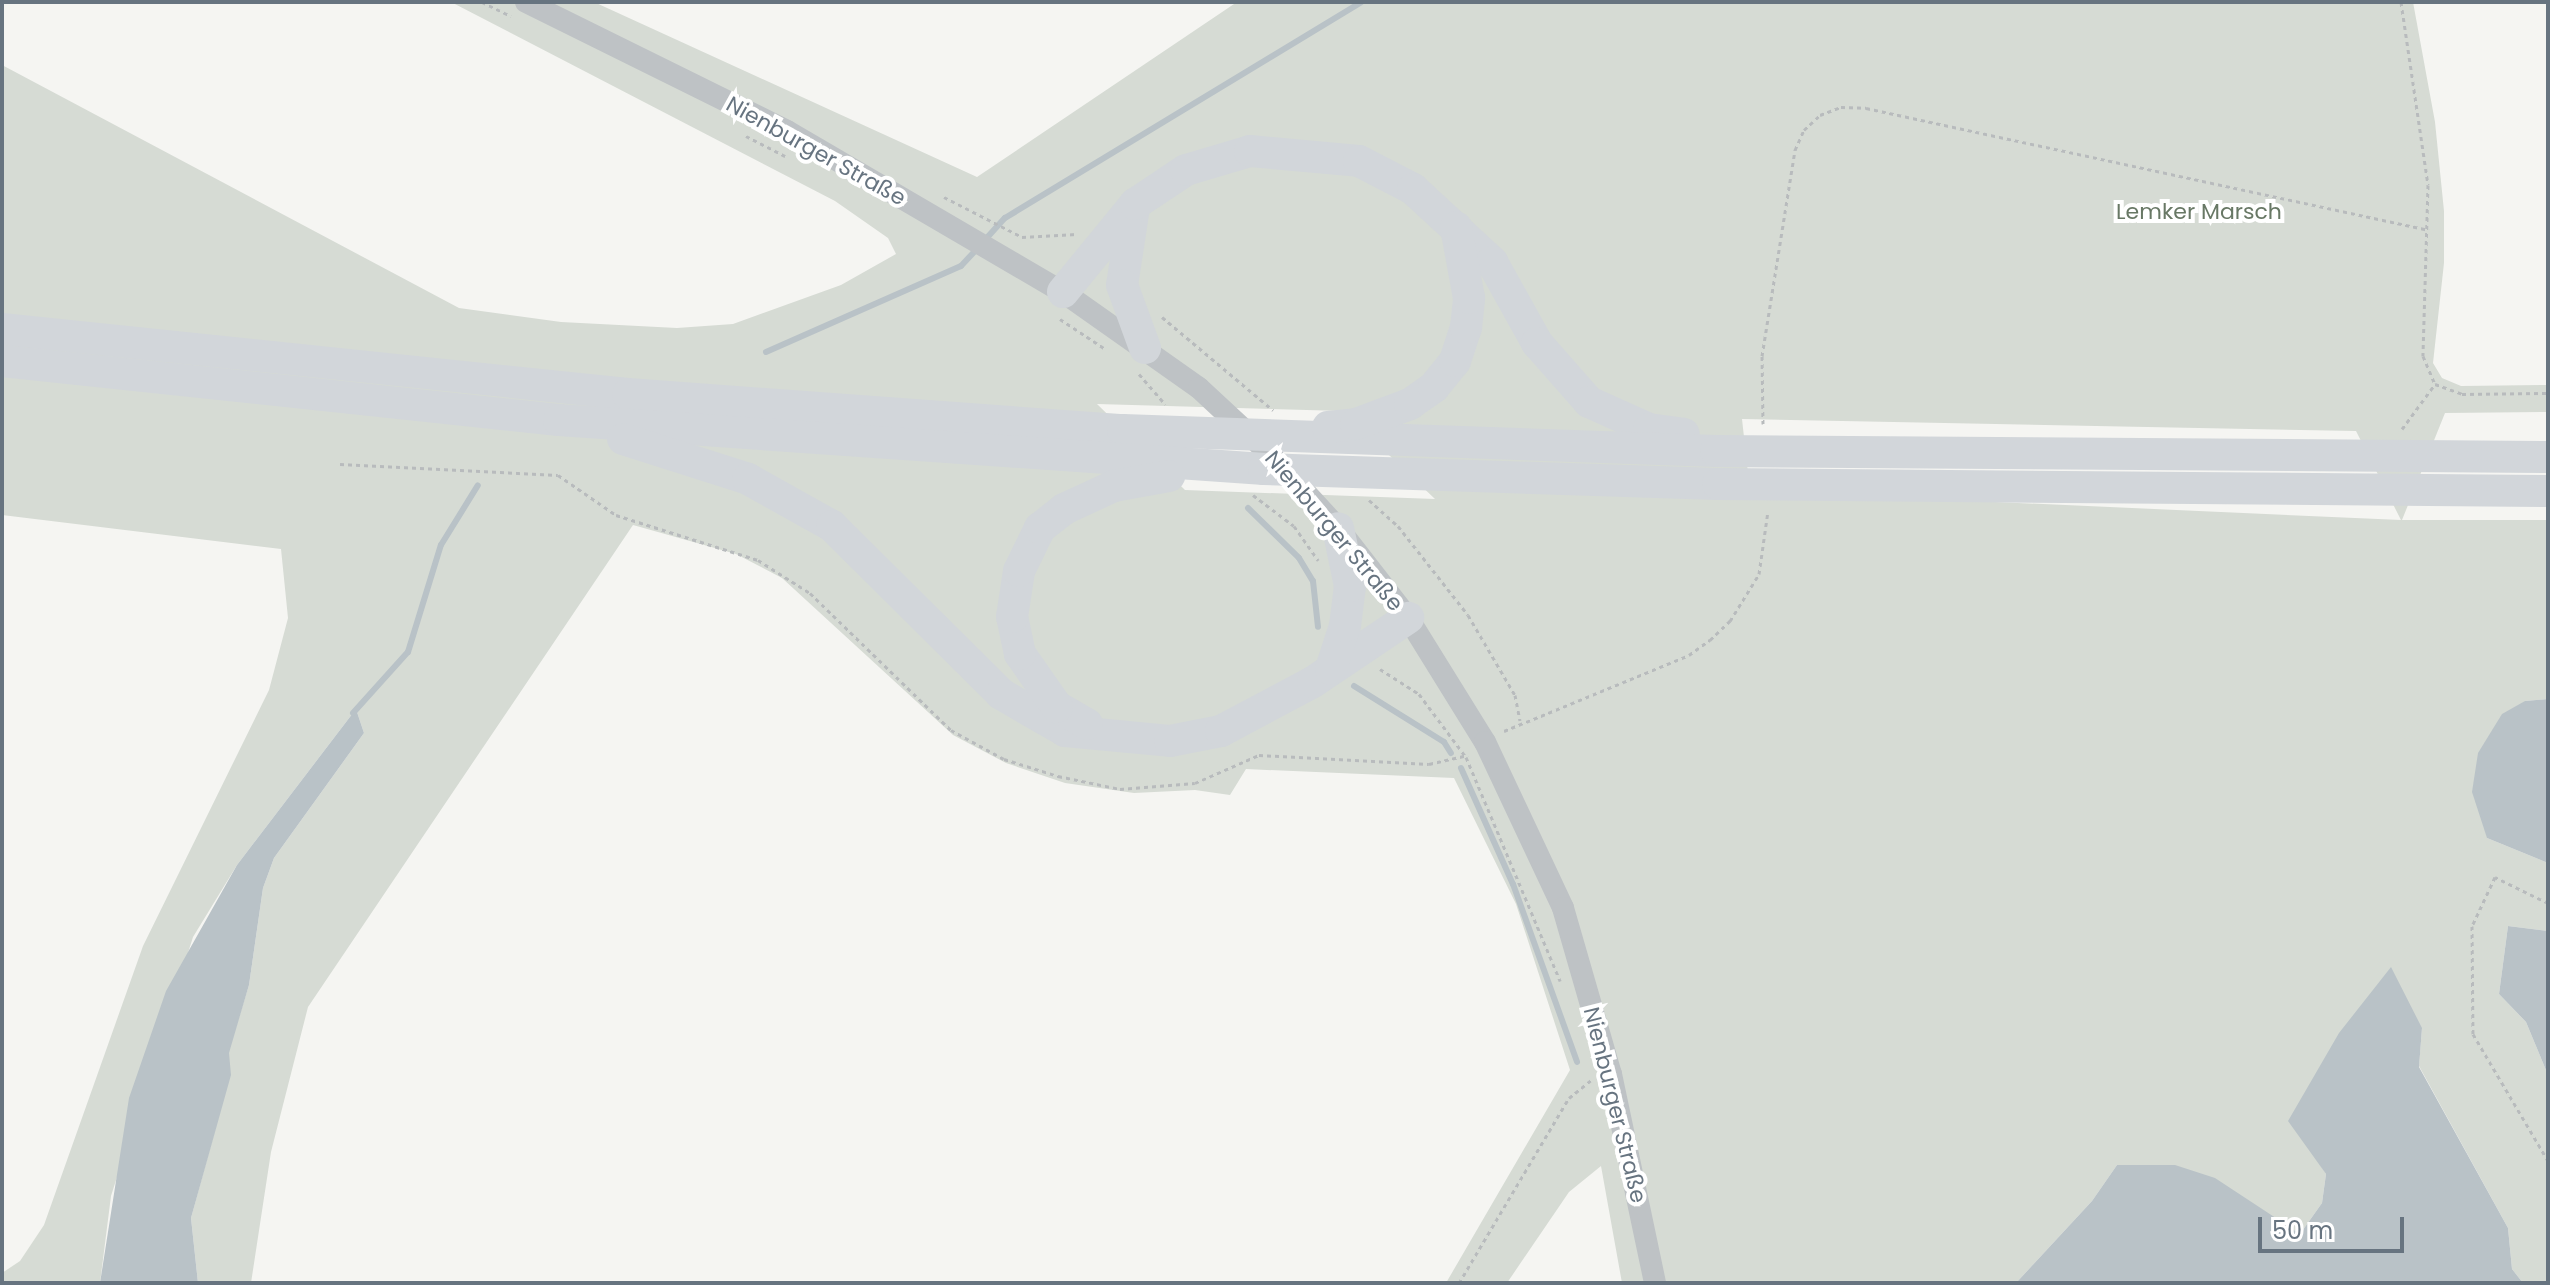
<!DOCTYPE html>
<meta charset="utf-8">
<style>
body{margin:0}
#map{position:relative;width:2550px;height:1285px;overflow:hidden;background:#f5f5f2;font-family:Poppins,sans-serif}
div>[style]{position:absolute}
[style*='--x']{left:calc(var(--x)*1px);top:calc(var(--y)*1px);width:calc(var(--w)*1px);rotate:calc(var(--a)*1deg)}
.green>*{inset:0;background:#d6dbd4}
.water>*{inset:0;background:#b9c2c7}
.stream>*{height:6px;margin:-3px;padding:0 3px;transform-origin:3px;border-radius:3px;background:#b9c2c7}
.path>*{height:3px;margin-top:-1.5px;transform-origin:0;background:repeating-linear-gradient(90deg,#b8bbbd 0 4px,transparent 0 8px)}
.minor>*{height:22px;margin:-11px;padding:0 11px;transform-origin:11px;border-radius:11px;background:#bec2c5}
.highway>*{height:32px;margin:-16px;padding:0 16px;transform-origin:16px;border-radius:16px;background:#d2d6da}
span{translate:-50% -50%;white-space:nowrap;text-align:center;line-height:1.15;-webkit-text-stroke:8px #fff;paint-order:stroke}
.street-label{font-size:22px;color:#677480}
.park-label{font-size:22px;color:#687865}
.frame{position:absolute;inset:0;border:4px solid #677480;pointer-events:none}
.scale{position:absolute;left:2258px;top:1217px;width:146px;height:36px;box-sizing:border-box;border:4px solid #677480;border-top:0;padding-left:10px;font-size:24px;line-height:28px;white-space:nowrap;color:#677480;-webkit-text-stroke:6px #fff;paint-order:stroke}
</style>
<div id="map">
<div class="green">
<i style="clip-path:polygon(evenodd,451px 2px,594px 2px,977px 177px,1237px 2px,2413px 2px,2435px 122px,2444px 211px,2444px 263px,2433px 363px,2442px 378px,2461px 386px,2548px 385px,2548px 412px,2445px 413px,2402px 520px,2548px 520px,2548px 699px,2525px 701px,2487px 838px,2548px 863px,2548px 931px,2508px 926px,2499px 994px,2526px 1022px,2548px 1075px,2548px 1283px,2523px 1283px,2512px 1269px,2508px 1228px,2419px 1066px,2422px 1028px,2312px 1151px,2326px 1174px,2322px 1203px,2300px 1234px,2271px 1216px,2117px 1165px,2092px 1201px,2016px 1283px,1622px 1283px,1601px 1166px,1569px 1192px,1507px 1283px,1446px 1283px,1570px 1070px,1516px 904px,1454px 778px,1246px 769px,1230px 795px,1195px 790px,1134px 793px,1065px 783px,1006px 763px,953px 735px,782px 578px,736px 554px,633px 525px,308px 1007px,271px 1152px,251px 1283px,198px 1283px,191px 1218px,230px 1075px,228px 1053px,249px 985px,263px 888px,274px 858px,364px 733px,356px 709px,237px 865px,193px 937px,111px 1196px,100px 1283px,2px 1283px,2px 1273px,20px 1261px,44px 1225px,143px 946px,269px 690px,288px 618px,281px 549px,2px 515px,2px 65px,459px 308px,561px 322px,677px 328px,733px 324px,841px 285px,896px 254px,888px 238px,835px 201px,451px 2px,1097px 404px,1343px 411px,1435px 499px,1185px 490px,1097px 404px,451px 2px,1742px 419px,2356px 431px,2401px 520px,1750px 491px,1742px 419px)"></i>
</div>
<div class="water">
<i style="clip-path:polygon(2548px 699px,2548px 863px,2487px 838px,2472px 792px,2478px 753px,2502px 714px,2525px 701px)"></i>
<i style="clip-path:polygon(356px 709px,364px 733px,274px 858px,263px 888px,249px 985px,229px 1053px,231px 1075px,191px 1218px,198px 1283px,100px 1283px,129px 1098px,166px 991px,237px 865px)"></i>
<i style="clip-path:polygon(2508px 926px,2548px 931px,2548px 1075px,2526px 1022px,2499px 994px)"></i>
<i style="clip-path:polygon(2391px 967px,2422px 1028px,2419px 1067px,2508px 1228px,2512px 1269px,2523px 1283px,2016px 1283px,2092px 1201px,2117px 1165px,2175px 1165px,2215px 1178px,2300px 1234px,2322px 1203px,2326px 1174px,2288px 1121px,2339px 1033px)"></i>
</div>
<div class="stream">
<i style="--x:984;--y:241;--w:31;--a:-48"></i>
<i style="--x:1005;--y:218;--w:416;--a:-31.2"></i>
<i style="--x:766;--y:352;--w:213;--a:-23.8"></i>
<i style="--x:961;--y:266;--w:23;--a:-47"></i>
<i style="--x:1248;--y:508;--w:71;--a:44.4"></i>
<i style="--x:1299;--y:558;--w:27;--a:59"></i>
<i style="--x:1313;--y:581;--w:46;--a:83.8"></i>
<i style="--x:1354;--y:686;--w:106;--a:31.9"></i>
<i style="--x:1444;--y:742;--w:13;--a:58"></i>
<i style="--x:353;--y:713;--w:82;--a:-48"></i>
<i style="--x:408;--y:652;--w:112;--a:-72.9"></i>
<i style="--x:441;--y:545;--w:70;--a:-58.3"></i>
<i style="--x:1461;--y:768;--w:127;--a:65.9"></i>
<i style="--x:1513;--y:884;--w:189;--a:70.2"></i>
</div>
<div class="path">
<i style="--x:482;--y:2;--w:32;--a:26"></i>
<i style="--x:2401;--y:2;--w:185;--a:81.6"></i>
<i style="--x:2428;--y:185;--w:171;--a:91.7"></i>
<i style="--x:2423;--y:356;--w:30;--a:67"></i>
<i style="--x:2435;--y:384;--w:29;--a:20"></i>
<i style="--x:2462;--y:394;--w:86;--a:-0.7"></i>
<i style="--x:746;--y:136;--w:44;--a:27.1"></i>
<i style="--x:944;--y:197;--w:88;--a:27.1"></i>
<i style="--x:1022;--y:237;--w:55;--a:-3.1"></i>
<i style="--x:1162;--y:317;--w:145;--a:40"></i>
<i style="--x:1060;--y:319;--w:53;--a:33.4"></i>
<i style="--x:1139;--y:374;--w:40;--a:49"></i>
<i style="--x:1763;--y:424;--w:68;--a:-90.8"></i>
<i style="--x:1762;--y:356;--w:209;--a:-80.9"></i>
<i style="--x:1795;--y:150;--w:22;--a:-66"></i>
<i style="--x:1804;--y:130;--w:22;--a:-43"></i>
<i style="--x:1820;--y:115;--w:22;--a:-21"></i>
<i style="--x:1841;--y:107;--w:25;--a:2"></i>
<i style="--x:1866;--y:108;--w:576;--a:12.23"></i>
<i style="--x:2402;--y:429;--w:56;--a:-53.7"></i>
<i style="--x:340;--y:464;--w:218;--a:2.9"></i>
<i style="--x:558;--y:475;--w:70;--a:34.6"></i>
<i style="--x:616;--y:515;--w:149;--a:17.6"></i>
<i style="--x:758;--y:560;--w:62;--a:32.4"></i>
<i style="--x:810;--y:593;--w:197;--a:44.2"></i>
<i style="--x:951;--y:730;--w:60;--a:28.7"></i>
<i style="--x:1004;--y:759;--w:57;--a:17.5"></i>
<i style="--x:1058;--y:776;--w:63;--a:11.8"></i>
<i style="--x:1120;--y:789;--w:75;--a:-4.6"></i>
<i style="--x:1195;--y:783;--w:70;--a:-23.6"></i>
<i style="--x:1259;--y:755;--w:170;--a:3"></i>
<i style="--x:1429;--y:764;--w:40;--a:-13"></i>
<i style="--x:1253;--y:495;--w:51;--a:37.1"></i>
<i style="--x:1294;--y:526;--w:42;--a:54.8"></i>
<i style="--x:1369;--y:500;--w:39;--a:42"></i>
<i style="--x:1398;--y:526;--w:113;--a:51.8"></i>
<i style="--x:1468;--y:615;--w:93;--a:59.6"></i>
<i style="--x:1515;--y:695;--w:26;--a:79"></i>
<i style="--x:1380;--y:669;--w:46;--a:32.7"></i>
<i style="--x:1419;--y:694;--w:79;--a:53.3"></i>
<i style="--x:1466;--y:757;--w:243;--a:67.2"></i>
<i style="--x:1504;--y:731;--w:200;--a:-22.3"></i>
<i style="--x:1689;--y:655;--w:26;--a:-36"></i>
<i style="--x:1710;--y:640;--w:28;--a:-44"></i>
<i style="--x:1730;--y:621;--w:55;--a:-58.3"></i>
<i style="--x:1759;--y:574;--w:64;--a:-81.9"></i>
<i style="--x:2548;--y:903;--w:59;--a:-153.9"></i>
<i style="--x:2495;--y:877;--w:54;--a:115.1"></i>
<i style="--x:2472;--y:926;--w:108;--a:89.5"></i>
<i style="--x:2473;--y:1034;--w:147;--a:59.4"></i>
<i style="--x:1459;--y:1283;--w:215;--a:-59.3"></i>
<i style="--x:1569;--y:1098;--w:28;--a:-39"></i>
</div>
<div class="minor">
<i style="--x:526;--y:2;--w:291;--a:26.3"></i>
<i style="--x:787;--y:131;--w:320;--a:30.3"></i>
<i style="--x:1063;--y:292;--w:166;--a:35.2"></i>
<i style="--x:1199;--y:388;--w:96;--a:42.9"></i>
<i style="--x:1269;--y:453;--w:102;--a:47.4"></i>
<i style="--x:1338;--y:528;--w:114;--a:52.1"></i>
<i style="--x:1408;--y:618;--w:146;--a:58.2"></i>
<i style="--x:1485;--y:742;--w:183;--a:64.8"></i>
<i style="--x:1563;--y:908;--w:173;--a:73.9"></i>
<i style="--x:1611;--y:1074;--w:214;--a:78.1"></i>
</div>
<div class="highway">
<i style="--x:1134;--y:207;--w:79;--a:98.7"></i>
<i style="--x:1122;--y:285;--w:67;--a:69.9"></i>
<i style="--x:1063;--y:292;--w:114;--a:-50.7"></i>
<i style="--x:1135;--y:204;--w:61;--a:-33.7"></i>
<i style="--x:1186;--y:170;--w:67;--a:-16.5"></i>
<i style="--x:1250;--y:151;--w:109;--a:5.2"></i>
<i style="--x:1359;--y:161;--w:61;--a:27.4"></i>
<i style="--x:1413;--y:189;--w:108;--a:42.7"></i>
<i style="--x:1492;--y:262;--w:93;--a:60.9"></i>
<i style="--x:1537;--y:343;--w:79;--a:48.6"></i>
<i style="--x:1589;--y:402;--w:66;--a:24.2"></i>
<i style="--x:1649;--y:429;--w:35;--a:8"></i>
<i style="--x:2;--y:329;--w:629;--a:5.93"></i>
<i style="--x:628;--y:394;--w:496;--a:4.2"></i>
<i style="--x:1123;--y:430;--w:593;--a:2.03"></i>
<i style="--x:1716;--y:451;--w:832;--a:0.41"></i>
<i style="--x:2;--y:361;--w:560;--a:6.05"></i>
<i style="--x:559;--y:420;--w:707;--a:3.98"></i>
<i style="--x:1264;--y:469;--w:454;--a:1.9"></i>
<i style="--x:1718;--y:484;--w:830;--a:0.48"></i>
<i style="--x:1328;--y:427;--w:28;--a:-6"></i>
<i style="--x:1356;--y:424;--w:58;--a:-20.3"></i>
<i style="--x:1410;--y:404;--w:29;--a:-35"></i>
<i style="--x:1434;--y:387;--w:33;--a:-51"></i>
<i style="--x:1455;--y:361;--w:35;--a:-72"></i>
<i style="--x:1466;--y:328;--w:30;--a:-84"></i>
<i style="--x:1469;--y:298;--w:72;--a:-100.4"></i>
<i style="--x:623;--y:439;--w:131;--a:17.7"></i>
<i style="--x:748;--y:479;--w:96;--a:29.2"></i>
<i style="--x:832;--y:526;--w:238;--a:44.8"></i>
<i style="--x:1001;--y:694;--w:74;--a:30"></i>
<i style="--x:1065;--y:731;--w:105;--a:5.4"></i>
<i style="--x:1170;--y:741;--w:52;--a:-11.1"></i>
<i style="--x:1221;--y:731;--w:104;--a:-28"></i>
<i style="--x:1313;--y:682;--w:115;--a:-34"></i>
<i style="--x:1331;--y:669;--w:45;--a:-72"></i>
<i style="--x:1345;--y:626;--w:40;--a:-82.9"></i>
<i style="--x:1350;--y:586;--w:59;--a:-101.7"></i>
<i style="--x:1087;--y:724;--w:34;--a:-150"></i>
<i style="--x:1057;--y:707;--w:65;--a:-124.9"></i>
<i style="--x:1020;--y:654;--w:38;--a:-102"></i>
<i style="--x:1012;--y:617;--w:47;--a:-81.3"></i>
<i style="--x:1019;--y:571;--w:48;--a:-64"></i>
<i style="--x:1040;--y:528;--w:31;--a:-38"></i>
<i style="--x:1064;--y:509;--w:55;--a:-24.7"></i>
<i style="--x:1114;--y:486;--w:56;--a:-10.3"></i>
</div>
<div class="street-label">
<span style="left:816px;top:151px;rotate:29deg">Nienburger Straße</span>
<span style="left:1334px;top:531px;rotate:50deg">Nienburger Straße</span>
<span style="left:1615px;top:1105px;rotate:76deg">Nienburger Straße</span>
</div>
<div class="park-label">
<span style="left:2199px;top:212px">Lemker Marsch</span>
</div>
<div class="frame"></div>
<div class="scale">50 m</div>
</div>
